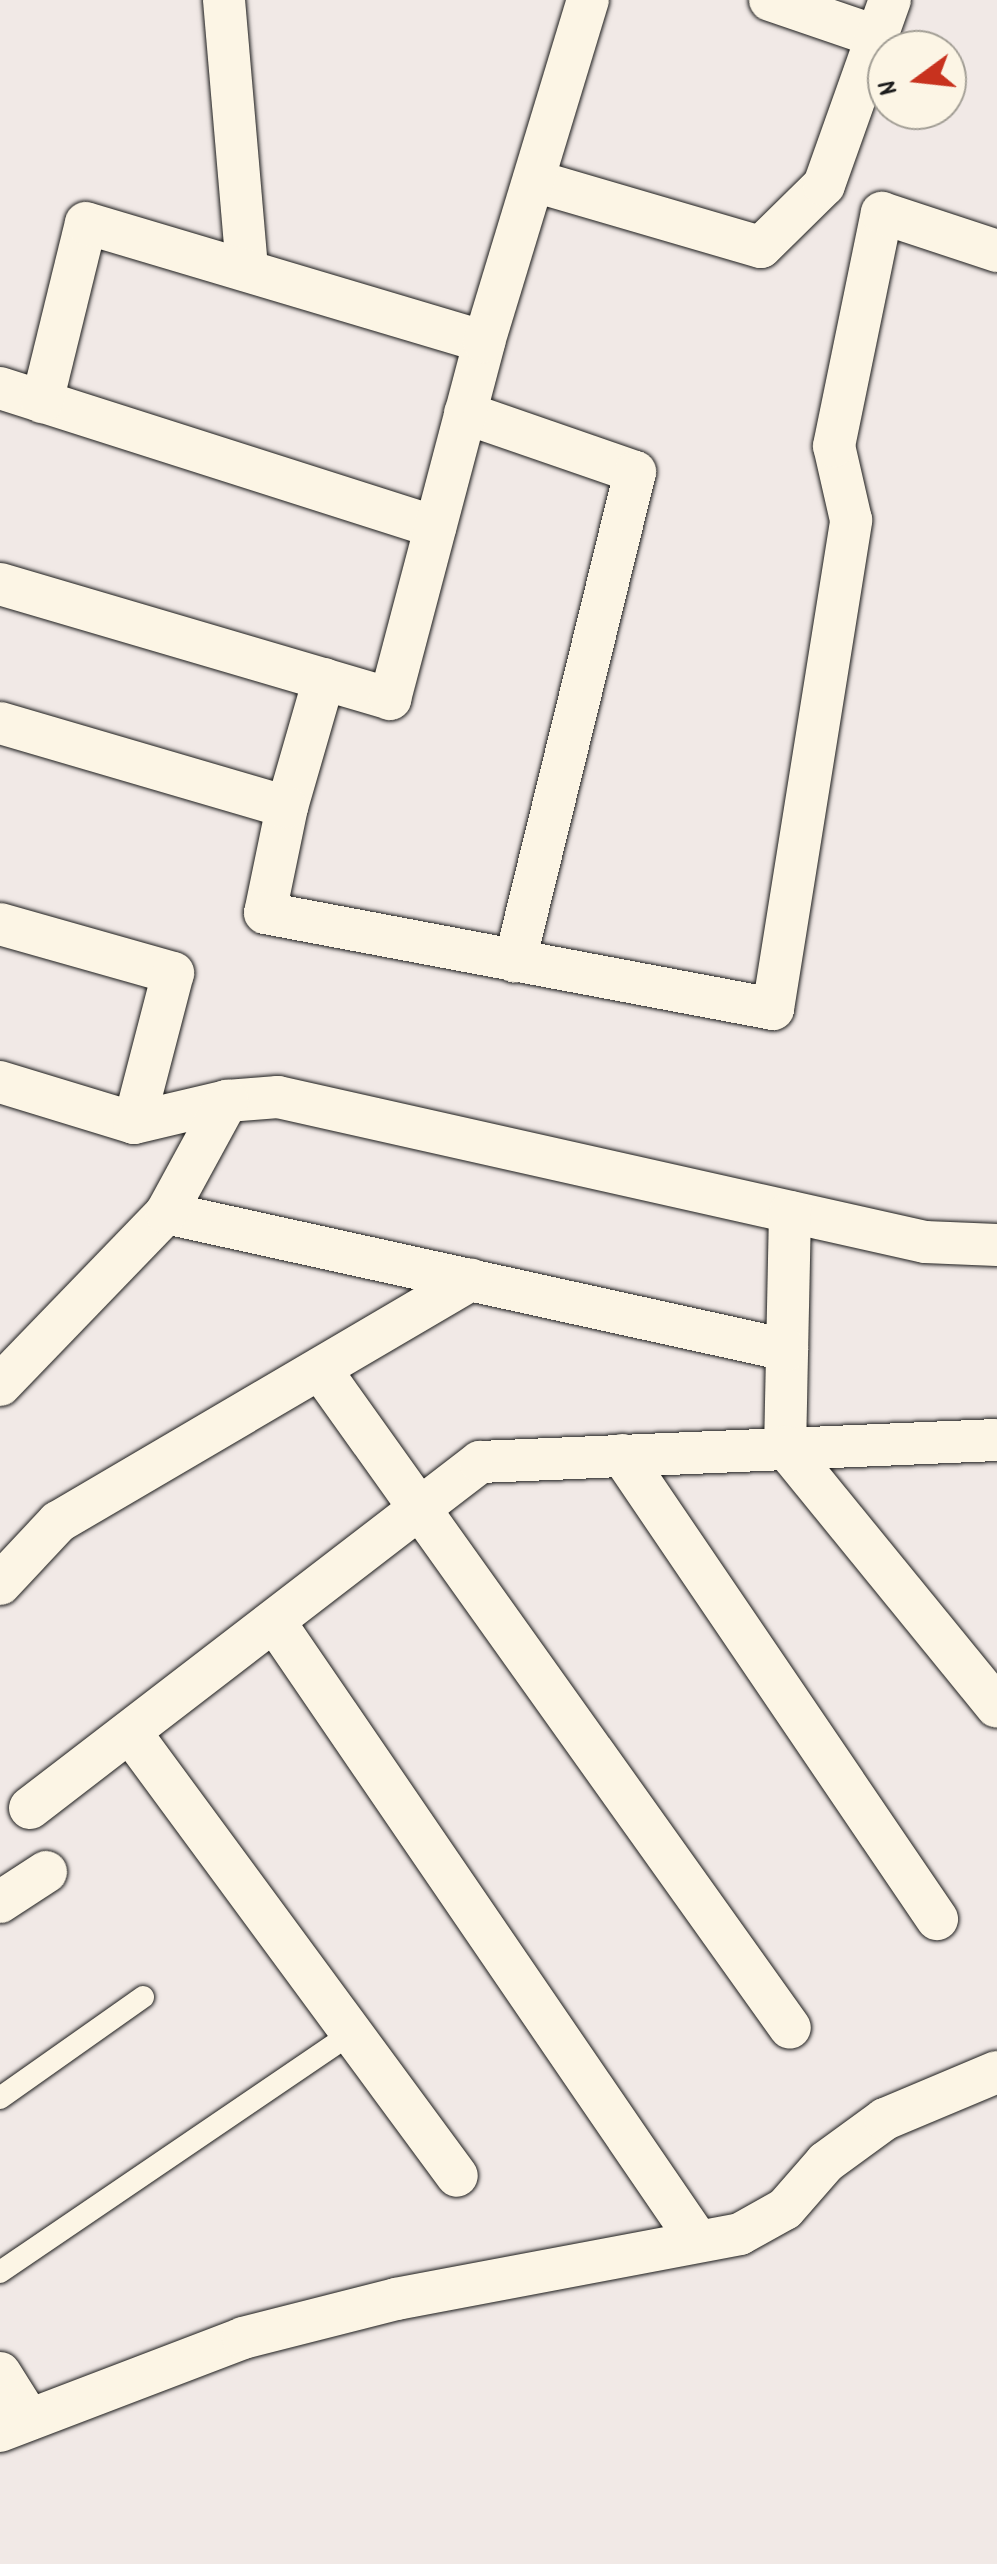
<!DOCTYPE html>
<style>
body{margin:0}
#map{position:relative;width:997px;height:2564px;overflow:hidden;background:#f1e9e6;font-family:Dekko,sans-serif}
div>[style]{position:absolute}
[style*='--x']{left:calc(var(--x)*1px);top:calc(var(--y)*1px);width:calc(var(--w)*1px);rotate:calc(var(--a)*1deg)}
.roads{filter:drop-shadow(0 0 2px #1c1c1c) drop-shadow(0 0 2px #1c1c1c)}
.service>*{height:22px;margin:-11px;padding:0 11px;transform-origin:11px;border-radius:11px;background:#fcf5e5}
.minor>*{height:42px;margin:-21px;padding:0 21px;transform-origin:21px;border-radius:21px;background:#fcf5e5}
span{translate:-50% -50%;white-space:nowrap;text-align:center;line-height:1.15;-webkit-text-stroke:8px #fcf5e5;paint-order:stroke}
.north{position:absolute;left:867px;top:30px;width:100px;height:100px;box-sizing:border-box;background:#fcf5e5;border:2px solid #a29e95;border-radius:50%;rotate:255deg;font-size:28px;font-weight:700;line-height:40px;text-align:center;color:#1c1c1c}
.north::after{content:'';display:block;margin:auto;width:35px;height:45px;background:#c8321e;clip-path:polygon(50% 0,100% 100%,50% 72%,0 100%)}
</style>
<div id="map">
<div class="roads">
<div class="service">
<i style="--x:0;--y:2098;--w:175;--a:-35.2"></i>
<i style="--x:0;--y:2272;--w:425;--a:-34.2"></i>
</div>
<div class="minor">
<i style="--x:224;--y:0;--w:267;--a:85.1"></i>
<i style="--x:770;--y:0;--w:114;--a:18.9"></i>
<i style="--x:538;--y:182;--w:232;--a:16.3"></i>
<i style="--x:761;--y:247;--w:88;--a:-44.5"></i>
<i style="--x:824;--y:185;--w:196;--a:-70.4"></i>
<i style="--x:0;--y:388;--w:457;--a:17.7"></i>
<i style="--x:42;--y:402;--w:184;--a:-76.2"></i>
<i style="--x:86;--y:223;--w:415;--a:16.6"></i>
<i style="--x:465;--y:413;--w:180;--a:19.1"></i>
<i style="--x:635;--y:472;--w:504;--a:103.79"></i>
<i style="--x:0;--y:584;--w:407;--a:16.4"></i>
<i style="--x:390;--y:699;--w:369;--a:-75.2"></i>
<i style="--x:484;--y:342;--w:357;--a:-73.1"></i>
<i style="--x:324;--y:679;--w:133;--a:106.1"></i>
<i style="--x:287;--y:807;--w:108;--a:101.7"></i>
<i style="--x:265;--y:913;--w:517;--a:10.7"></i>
<i style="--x:773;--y:1009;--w:495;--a:-80.9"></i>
<i style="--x:851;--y:520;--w:76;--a:-102.9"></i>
<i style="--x:834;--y:446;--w:238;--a:-78.4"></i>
<i style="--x:882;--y:213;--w:121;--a:18.3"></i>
<i style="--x:0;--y:723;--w:299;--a:16.3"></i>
<i style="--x:0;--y:924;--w:180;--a:15.8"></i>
<i style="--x:173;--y:973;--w:155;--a:104.6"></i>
<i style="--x:0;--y:1082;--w:140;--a:17"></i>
<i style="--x:134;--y:1123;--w:96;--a:-13.3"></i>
<i style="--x:227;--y:1101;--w:51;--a:-4.5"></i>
<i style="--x:278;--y:1097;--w:663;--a:12.63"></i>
<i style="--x:925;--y:1242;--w:72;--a:2.4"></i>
<i style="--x:790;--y:1212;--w:235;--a:91.2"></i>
<i style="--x:785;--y:1447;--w:335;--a:50.8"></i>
<i style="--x:166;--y:1213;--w:636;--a:12.44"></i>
<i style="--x:320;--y:1369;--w:809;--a:54.5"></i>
<i style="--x:0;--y:1385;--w:239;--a:-46"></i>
<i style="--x:166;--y:1213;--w:128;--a:-61.4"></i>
<i style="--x:622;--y:1455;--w:561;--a:55.83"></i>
<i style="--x:0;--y:1584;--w:85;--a:-46.9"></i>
<i style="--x:58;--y:1522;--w:479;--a:-30.4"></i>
<i style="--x:274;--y:1621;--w:750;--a:55.65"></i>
<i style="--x:130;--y:1732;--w:551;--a:53.63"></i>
<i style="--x:30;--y:1808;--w:568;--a:-37.56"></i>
<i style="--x:480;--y:1462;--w:517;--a:-2.44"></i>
<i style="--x:0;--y:1902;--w:55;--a:-33.1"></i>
<i style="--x:0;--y:2373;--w:54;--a:57.8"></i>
<i style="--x:0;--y:2431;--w:260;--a:-20.9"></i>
<i style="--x:243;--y:2338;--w:158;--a:-14.3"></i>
<i style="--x:396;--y:2299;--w:350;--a:-10.7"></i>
<i style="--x:740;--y:2234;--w:51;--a:-29.1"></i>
<i style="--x:785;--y:2209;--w:62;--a:-48.9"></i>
<i style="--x:826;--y:2162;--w:73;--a:-36.1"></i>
<i style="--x:885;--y:2119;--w:121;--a:-22.8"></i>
</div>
</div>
<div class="north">N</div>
</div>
